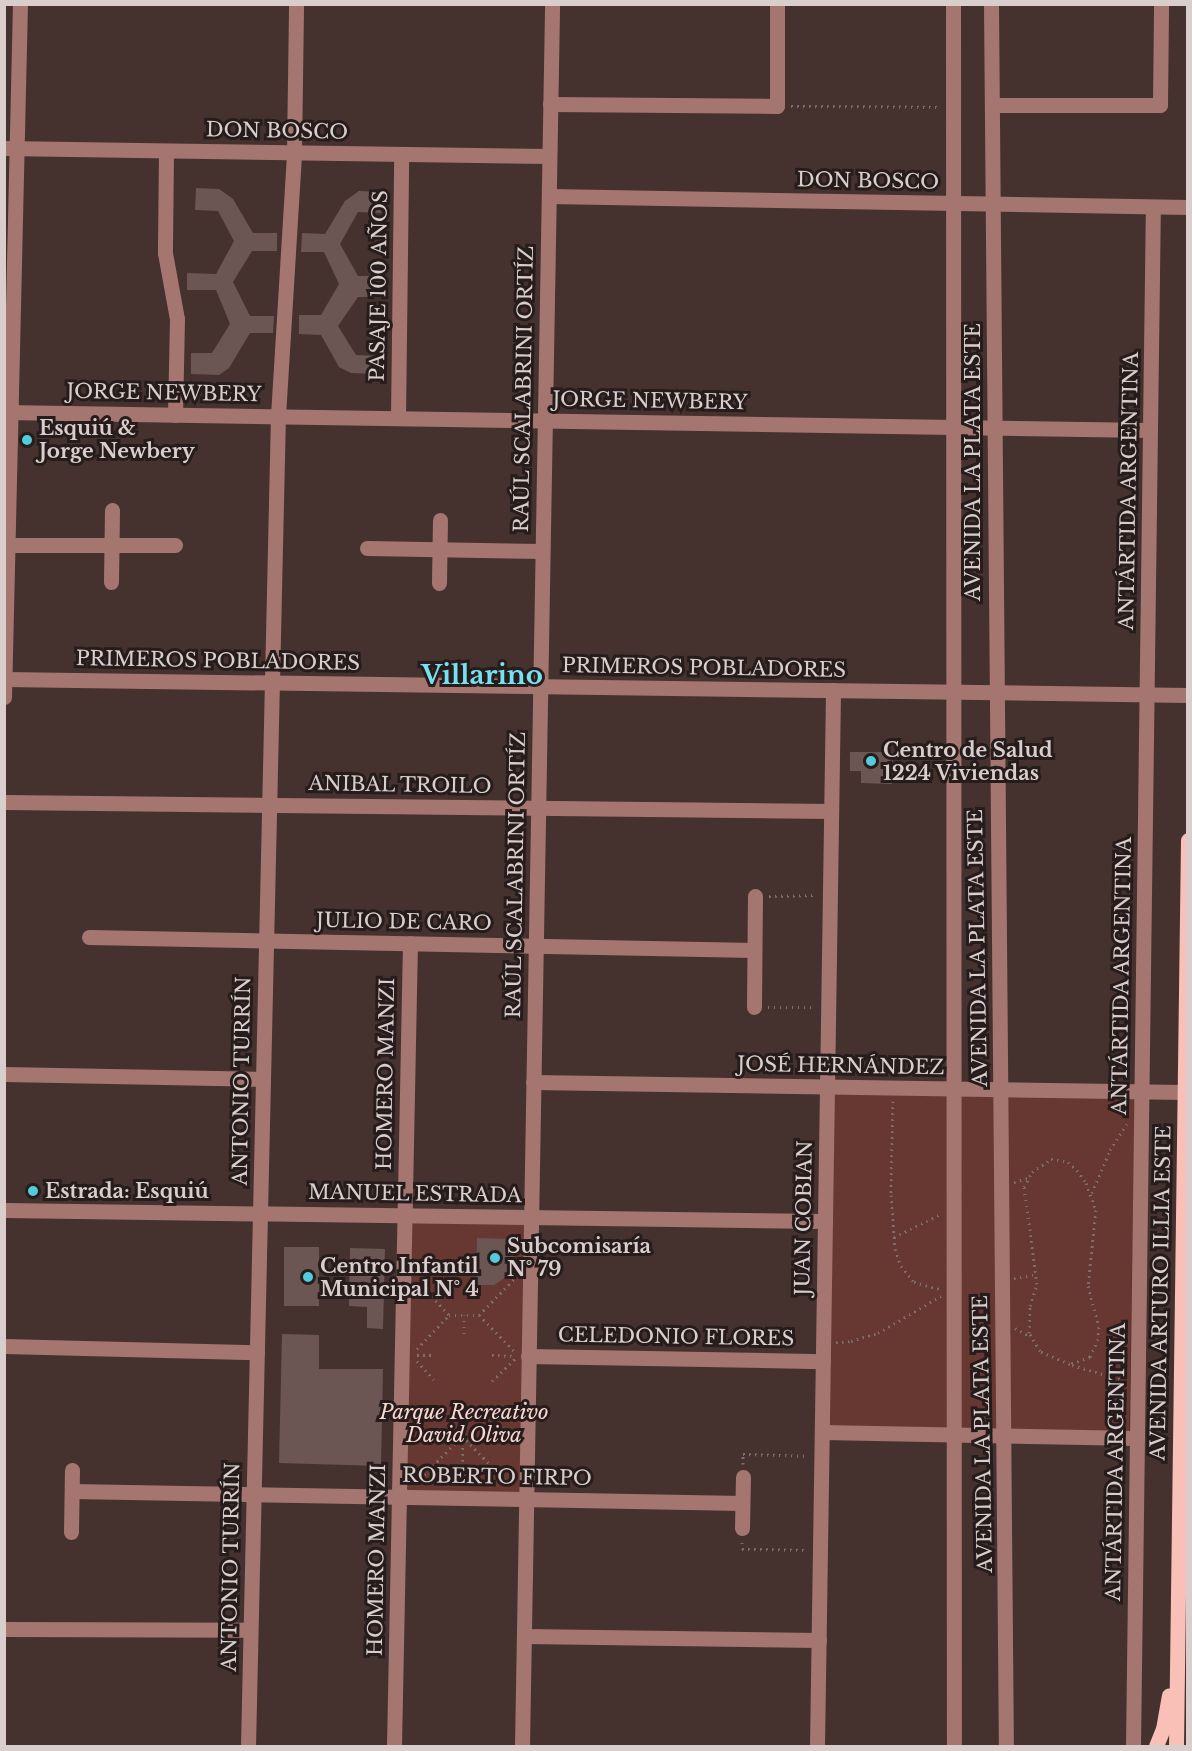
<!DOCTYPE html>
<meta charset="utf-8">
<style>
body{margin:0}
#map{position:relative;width:1192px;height:1751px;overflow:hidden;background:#45322f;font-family:"Libre Baskerville",serif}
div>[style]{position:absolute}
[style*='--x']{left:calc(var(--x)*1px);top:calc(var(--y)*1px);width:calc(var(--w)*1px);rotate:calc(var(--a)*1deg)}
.green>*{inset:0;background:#673832;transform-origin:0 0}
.building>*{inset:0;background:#6b5653;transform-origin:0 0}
.path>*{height:3px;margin-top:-1.5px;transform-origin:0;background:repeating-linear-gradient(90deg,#7e6d6b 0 1.5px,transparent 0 6px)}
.minor>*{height:15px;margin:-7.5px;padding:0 7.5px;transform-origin:7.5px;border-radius:7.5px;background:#a57670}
.major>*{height:15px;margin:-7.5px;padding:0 7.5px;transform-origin:7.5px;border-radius:7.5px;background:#f9c0b7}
.dots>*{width:16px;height:16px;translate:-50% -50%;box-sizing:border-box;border:3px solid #251c1b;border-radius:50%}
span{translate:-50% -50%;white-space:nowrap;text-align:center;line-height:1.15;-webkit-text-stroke:6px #251c1b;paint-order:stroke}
.street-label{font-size:20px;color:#dacecc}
.poi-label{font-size:20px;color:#dacecc;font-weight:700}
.left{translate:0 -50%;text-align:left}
.park-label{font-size:20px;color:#fbd7d2;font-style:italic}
.district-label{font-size:26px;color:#78e1f1;font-weight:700}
.frame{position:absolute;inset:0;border:6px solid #dacecc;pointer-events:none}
</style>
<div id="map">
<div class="green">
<i style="left:834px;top:1092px;width:301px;height:334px;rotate:1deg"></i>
<i style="left:404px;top:1215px;width:127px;height:282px;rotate:1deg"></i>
</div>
<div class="building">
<i style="clip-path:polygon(196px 188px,219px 189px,233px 199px,253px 233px,277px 233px,277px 251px,252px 251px,233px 282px,250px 316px,274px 316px,273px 333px,250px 333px,229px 368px,219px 375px,191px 374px,191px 353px,212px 353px,230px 324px,216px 290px,187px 290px,187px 273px,216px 274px,234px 241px,218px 211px,195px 210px)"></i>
<i style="clip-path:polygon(359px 191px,382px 192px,381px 213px,358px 212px,340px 244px,358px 276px,384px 276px,384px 297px,358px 297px,338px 326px,356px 355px,376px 356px,376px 374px,351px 373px,339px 367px,321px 335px,299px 334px,299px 315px,321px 315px,339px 284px,324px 252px,301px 252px,302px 233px,325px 234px,345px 201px)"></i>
<i style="clip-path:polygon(850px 752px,893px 752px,892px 784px,861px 783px,861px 771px,850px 771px)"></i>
<i style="clip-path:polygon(477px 1238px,507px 1239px,515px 1245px,514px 1272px,494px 1285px,476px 1285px)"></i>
<i style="left:284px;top:1247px;width:35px;height:59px"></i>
<i style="clip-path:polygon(350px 1248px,385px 1249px,383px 1329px,367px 1328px,367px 1307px,349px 1306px)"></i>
<i style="clip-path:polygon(282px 1334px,319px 1335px,319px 1369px,383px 1369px,381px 1466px,279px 1463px)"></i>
</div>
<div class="path">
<i style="--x:791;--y:106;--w:149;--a:0.4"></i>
<i style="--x:769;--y:896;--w:47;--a:-1.2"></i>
<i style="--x:768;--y:1007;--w:47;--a:0"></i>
<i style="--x:893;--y:1101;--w:94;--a:91.2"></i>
<i style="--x:891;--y:1195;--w:54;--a:85.8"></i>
<i style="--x:895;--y:1249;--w:18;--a:71"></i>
<i style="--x:901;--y:1266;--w:21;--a:51"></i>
<i style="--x:914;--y:1282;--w:28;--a:15"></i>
<i style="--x:1051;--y:1159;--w:17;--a:10"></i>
<i style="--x:1068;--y:1162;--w:12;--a:42"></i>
<i style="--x:1077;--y:1170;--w:16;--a:55"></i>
<i style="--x:1086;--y:1183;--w:29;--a:70"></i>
<i style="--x:1096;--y:1210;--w:76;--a:96"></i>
<i style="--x:1088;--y:1286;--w:42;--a:75"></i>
<i style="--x:1099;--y:1327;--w:12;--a:95"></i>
<i style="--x:1098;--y:1339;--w:20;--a:114"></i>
<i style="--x:1090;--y:1357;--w:21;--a:161"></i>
<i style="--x:1070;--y:1364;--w:33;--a:-157"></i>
<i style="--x:1040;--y:1351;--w:21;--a:-121"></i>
<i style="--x:1029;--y:1333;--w:27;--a:-88"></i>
<i style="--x:1030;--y:1306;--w:23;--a:-72"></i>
<i style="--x:1037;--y:1284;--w:98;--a:-97.6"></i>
<i style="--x:1024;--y:1187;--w:17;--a:-62"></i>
<i style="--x:1032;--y:1172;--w:23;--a:-34"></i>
<i style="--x:1014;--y:1182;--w:15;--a:-16"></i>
<i style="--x:1092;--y:1193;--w:47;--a:-67.3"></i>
<i style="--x:1110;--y:1150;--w:31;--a:-57"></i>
<i style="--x:894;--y:1237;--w:50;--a:-26.1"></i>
<i style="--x:1014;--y:1278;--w:22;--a:-10"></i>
<i style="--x:419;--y:1283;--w:44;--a:46.8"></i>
<i style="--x:449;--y:1315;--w:30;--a:0"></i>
<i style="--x:479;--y:1315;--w:52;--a:45.8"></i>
<i style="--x:479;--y:1315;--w:52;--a:-45.8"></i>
<i style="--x:1015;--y:1328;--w:18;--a:29"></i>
<i style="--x:464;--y:1334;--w:19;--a:-90"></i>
<i style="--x:836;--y:1342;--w:15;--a:-4"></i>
<i style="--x:851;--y:1341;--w:28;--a:-17"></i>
<i style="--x:878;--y:1333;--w:73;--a:-30.4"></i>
<i style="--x:417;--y:1349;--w:47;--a:-46.7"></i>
<i style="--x:417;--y:1355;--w:17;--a:0"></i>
<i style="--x:492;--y:1355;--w:21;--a:3"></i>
<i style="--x:417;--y:1361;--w:25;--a:48"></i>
<i style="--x:1072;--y:1365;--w:53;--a:16.4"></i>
<i style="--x:492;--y:1381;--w:32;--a:-44"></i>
<i style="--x:743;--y:1464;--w:10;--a:-90"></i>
<i style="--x:743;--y:1454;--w:65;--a:1.8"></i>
<i style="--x:416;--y:1483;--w:66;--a:-45.6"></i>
<i style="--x:462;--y:1436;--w:69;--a:45.6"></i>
<i style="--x:462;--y:1485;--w:72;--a:-89.2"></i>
<i style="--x:742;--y:1542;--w:7;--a:90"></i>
<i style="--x:742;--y:1549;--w:64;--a:0.9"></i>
</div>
<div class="minor">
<i style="--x:953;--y:4;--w:1742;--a:89.97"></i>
<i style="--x:991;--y:4;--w:1742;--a:89.51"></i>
<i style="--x:550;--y:104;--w:227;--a:0.5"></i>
<i style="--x:777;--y:106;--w:102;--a:-90"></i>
<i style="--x:992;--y:105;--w:168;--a:0"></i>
<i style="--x:1160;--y:105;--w:101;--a:-89.4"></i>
<i style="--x:4;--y:148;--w:545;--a:0.84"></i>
<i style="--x:166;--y:151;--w:102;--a:90.6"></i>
<i style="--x:165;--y:253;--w:67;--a:79.7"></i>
<i style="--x:177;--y:319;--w:96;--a:91.2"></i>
<i style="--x:549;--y:196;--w:639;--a:0.99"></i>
<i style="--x:4;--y:412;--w:1146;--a:0.9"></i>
<i style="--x:398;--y:418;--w:264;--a:-89.3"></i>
<i style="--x:8;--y:545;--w:167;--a:0"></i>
<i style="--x:367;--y:548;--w:175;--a:1"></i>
<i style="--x:111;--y:582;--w:72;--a:-89.2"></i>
<i style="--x:439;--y:583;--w:63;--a:-89.1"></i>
<i style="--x:4;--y:679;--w:1184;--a:0.77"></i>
<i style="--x:4;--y:697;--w:693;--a:-88.68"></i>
<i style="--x:4;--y:802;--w:827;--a:0.62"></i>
<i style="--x:89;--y:937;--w:665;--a:1.12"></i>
<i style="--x:754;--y:1007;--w:111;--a:-89.5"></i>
<i style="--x:4;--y:1074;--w:259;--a:1.1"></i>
<i style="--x:533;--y:1082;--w:651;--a:0.88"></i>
<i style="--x:4;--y:1210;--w:821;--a:0.77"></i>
<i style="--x:4;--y:1346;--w:253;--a:1.4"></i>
<i style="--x:528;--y:1356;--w:295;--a:1"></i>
<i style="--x:822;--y:1432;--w:315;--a:1.1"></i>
<i style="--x:72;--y:1491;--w:670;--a:1.03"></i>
<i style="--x:742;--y:1528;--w:51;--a:-88.9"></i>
<i style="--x:71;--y:1532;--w:62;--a:-89.1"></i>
<i style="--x:4;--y:1629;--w:246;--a:0.2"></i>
<i style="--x:524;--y:1636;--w:295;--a:0.8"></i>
<i style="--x:248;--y:1746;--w:1330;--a:-88.71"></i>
<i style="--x:278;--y:416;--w:264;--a:-86.5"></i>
<i style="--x:294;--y:152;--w:148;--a:-89.2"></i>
<i style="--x:394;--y:1746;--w:803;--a:-88.86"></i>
<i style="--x:522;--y:1746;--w:1742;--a:-89.01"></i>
<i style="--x:817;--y:1746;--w:1056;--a:-89.13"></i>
<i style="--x:1133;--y:1746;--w:1539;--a:-89.26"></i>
</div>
<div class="major">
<i style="--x:1156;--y:1746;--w:18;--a:-68"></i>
<i style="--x:1163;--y:1729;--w:34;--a:-80"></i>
<i style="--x:1176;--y:1746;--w:906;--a:-89.24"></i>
</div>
<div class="dots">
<i style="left:27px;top:440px;background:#53cbdc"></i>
<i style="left:871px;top:761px;background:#53cbdc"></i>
<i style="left:33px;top:1191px;background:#53cbdc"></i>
<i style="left:495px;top:1258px;background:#53cbdc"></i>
<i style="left:308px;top:1277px;background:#53cbdc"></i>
</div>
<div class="street-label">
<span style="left:277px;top:131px;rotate:1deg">DON BOSCO</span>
<span style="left:868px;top:181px;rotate:1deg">DON BOSCO</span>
<span style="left:379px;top:286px;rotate:-89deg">PASAJE 100 AÑOS</span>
<span style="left:524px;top:389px;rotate:-89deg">RAÚL SCALABRINI ORTÍZ</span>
<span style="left:164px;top:393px;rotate:1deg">JORGE NEWBERY</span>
<span style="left:650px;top:401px;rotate:1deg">JORGE NEWBERY</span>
<span style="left:973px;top:462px;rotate:-90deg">AVENIDA LA PLATA ESTE</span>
<span style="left:1129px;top:491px;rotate:-89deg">ANTÁRTIDA ARGENTINA</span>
<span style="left:218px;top:661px;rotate:1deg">PRIMEROS POBLADORES</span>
<span style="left:704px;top:668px;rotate:1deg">PRIMEROS POBLADORES</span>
<span style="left:400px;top:785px;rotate:1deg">ANIBAL TROILO</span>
<span style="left:516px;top:875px;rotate:-89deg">RAÚL SCALABRINI ORTÍZ</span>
<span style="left:404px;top:922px;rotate:1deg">JULIO DE CARO</span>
<span style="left:978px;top:948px;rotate:-91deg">AVENIDA LA PLATA ESTE</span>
<span style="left:1122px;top:976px;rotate:-89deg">ANTÁRTIDA ARGENTINA</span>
<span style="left:841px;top:1066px;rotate:1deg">JOSÉ HERNÁNDEZ</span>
<span style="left:386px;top:1074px;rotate:-89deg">HOMERO MANZI</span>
<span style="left:242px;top:1081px;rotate:-89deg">ANTONIO TURRÍN</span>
<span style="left:415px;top:1194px;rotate:1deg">MANUEL ESTRADA</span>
<span style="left:804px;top:1218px;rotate:-89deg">JUAN COBIAN</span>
<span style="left:1161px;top:1293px;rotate:-89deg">AVENIDA ARTURO ILLIA ESTE</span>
<span style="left:676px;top:1337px;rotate:1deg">CELEDONIO FLORES</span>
<span style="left:983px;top:1434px;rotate:-91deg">AVENIDA LA PLATA ESTE</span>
<span style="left:1116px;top:1462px;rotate:-89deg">ANTÁRTIDA ARGENTINA</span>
<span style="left:497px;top:1477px;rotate:1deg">ROBERTO FIRPO</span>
<span style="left:377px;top:1560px;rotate:-89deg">HOMERO MANZI</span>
<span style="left:231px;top:1567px;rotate:-89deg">ANTONIO TURRÍN</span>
</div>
<div class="poi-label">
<span class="left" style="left:39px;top:440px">Esquiú &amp;<br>Jorge Newbery</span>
<span class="left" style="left:883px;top:762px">Centro de Salud<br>1224 Viviendas</span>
<span class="left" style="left:45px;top:1191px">Estrada: Esquiú</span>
<span class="left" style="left:507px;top:1258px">Subcomisaría<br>N° 79</span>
<span class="left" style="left:320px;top:1278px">Centro Infantil<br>Municipal N° 4</span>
</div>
<div class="park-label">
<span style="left:464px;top:1424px">Parque Recreativo<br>David Oliva</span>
</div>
<div class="district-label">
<span style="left:482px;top:676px">Villarino</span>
</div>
<div class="frame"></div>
</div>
